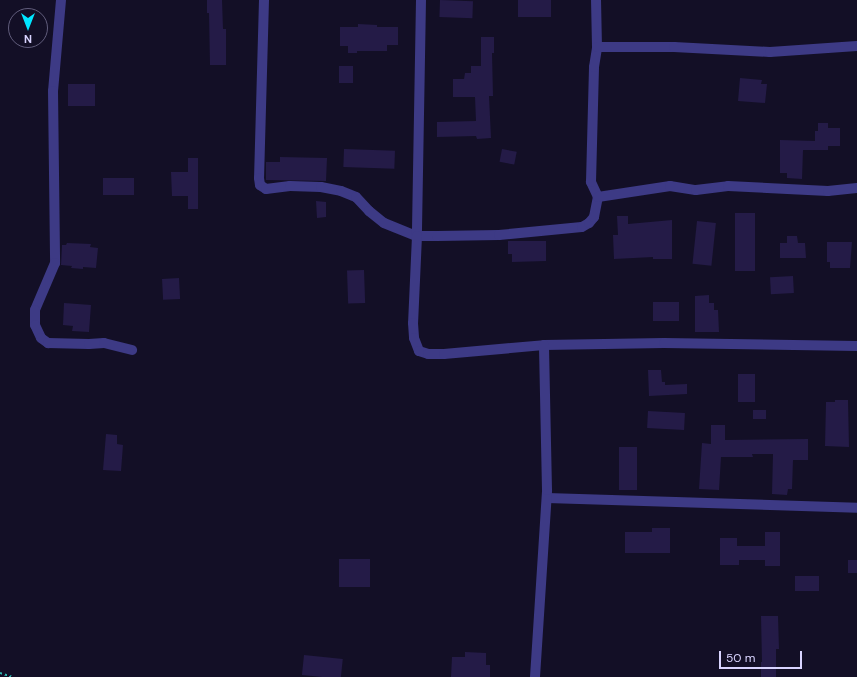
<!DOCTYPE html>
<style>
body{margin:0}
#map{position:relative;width:857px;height:677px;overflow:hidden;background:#130f26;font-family:"DM Sans",sans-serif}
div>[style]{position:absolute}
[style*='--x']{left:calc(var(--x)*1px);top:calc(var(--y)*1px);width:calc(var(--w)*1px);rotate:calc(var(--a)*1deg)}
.building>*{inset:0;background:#241b47;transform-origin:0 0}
.path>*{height:2px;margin-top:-1px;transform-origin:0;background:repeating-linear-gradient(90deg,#2fb8b0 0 2px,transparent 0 5px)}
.minor>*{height:10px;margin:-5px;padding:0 5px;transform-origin:5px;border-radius:5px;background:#3d3a85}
span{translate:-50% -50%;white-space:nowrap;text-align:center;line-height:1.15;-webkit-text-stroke:3.5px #130f26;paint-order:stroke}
.north{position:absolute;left:8px;top:8px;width:40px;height:40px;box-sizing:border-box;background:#130f26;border:1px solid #625e7d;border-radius:50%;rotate:180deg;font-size:11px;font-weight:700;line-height:16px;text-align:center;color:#d9d4ff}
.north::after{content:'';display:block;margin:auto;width:14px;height:18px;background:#00e5ff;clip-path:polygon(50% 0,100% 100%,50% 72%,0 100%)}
.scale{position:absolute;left:719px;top:651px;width:83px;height:18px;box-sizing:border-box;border:2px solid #d9d4ff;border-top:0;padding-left:5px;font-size:12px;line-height:14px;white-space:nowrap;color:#d9d4ff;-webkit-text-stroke:3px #130f26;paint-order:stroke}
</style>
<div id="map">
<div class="building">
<i style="clip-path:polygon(207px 0,222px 0,223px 29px,226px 29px,226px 65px,210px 65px,209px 13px,207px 13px)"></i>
<i style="left:440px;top:0;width:33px;height:17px;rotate:2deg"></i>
<i style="left:518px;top:0;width:33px;height:17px"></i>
<i style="clip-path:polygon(358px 24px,377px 25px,377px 27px,398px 27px,398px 45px,387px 45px,387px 51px,357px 51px,357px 53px,348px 53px,348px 46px,340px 46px,340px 27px,358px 27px)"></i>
<i style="clip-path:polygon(481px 37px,494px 37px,494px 53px,492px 53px,493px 96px,489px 96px,491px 138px,477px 139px,476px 136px,437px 137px,437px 122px,476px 121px,475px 97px,453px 97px,453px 79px,464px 79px,465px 73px,471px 73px,471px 66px,481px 66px)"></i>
<i style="left:339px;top:66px;width:14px;height:17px"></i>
<i style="clip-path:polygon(740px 78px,762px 80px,761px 84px,767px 84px,765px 103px,738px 101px)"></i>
<i style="left:68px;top:84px;width:27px;height:22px"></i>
<i style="clip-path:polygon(818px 123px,828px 123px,828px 128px,840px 128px,840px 146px,828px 146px,828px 150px,803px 150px,802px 179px,787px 178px,787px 173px,780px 173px,780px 140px,815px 141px,815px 131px,818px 131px)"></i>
<i style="left:344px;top:149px;width:51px;height:18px;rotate:2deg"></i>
<i style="left:502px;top:149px;width:15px;height:13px;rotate:11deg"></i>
<i style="clip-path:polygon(280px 157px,327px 158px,326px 181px,266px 180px,266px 162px,280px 162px)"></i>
<i style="clip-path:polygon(188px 158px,198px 158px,198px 209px,188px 209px,188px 196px,172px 196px,171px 172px,188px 172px)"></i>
<i style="left:103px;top:178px;width:31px;height:17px"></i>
<i style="clip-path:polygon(316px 201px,326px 202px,326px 217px,317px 218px)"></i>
<i style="left:735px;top:213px;width:20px;height:58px"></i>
<i style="clip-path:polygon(617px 216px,628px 216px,628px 224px,672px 220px,672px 259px,653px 259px,653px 257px,614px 259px,613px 235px,618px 235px)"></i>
<i style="left:697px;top:221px;width:19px;height:43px;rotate:6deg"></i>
<i style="clip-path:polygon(787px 236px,797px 236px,798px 243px,805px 243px,806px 258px,780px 258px,780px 243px,787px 243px)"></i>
<i style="clip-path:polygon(508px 241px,546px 241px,546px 261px,512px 262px,512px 254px,508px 254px)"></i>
<i style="clip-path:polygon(827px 242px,852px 242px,850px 268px,830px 268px,830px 262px,827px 262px)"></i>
<i style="clip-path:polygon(67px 243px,91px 244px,90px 247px,98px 248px,96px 268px,83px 267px,83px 269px,71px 268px,72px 266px,61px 265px,62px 245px,66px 245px)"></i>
<i style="left:364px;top:270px;width:33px;height:17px;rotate:88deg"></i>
<i style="left:793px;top:276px;width:17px;height:23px;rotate:87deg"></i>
<i style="left:179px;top:278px;width:21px;height:17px;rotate:87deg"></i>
<i style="clip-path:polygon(709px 295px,709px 303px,714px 303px,714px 310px,718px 310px,719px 332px,695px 332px,695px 296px)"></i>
<i style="left:653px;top:302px;width:26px;height:19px"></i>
<i style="clip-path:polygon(64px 303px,91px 305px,89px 332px,72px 331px,73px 326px,63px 325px)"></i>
<i style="clip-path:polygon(648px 370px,661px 370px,662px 382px,665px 382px,665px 385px,687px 384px,687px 394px,649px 396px)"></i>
<i style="left:738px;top:374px;width:17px;height:28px"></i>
<i style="clip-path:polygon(835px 400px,848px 400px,849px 447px,825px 446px,826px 402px,835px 402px)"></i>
<i style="left:753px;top:410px;width:13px;height:9px"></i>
<i style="left:648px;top:411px;width:37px;height:17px;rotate:3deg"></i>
<i style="clip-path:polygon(711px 425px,725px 425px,725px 440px,808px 439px,808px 460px,793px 460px,792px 489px,788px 489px,787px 495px,772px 494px,773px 454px,752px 454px,753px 457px,721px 457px,719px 490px,699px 489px,702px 443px,711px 444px)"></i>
<i style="clip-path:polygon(106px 434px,117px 435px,117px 444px,123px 445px,121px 471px,103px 470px)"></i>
<i style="left:619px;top:447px;width:18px;height:43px"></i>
<i style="clip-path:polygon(652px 528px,670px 528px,670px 553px,625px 553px,625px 532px,652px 532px)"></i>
<i style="clip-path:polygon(765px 532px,780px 532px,780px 566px,765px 566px,765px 560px,739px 560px,739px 565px,720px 565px,720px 538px,737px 538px,737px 546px,765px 546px)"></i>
<i style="left:339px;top:559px;width:31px;height:28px"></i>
<i style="left:848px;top:560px;width:9px;height:13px"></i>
<i style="left:795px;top:576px;width:24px;height:15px"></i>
<i style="clip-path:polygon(761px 616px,778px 616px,779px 649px,776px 649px,776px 677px,761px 677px,761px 662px,762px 662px)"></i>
<i style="clip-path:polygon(465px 652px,486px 653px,486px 665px,490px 665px,490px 677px,451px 677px,452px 657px,465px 657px)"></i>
<i style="left:304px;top:655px;width:39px;height:20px;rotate:6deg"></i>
</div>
<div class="path">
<i style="--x:0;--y:673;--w:13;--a:18"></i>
</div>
<div class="minor">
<i style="--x:61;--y:0;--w:91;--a:95"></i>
<i style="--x:53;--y:91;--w:172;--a:89.3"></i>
<i style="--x:55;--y:263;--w:51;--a:113.1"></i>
<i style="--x:35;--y:310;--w:15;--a:90"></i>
<i style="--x:35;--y:325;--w:14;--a:65"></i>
<i style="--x:41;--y:338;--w:9;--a:36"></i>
<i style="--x:48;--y:343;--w:41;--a:1.4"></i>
<i style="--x:89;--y:344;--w:15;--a:-4"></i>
<i style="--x:104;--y:343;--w:29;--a:14"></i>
<i style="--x:264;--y:0;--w:178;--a:91.6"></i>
<i style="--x:259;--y:178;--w:7;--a:82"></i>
<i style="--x:260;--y:185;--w:7;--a:34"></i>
<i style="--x:266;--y:189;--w:24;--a:-7"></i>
<i style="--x:290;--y:186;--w:31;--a:2"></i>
<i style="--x:321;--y:187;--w:20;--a:11"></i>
<i style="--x:341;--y:191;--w:16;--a:22"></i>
<i style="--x:356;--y:197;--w:19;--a:47"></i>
<i style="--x:369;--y:211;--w:19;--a:39"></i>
<i style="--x:384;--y:223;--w:35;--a:22"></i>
<i style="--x:417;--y:236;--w:20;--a:0"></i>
<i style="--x:437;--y:236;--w:62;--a:-0.9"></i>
<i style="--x:499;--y:235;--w:83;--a:-5.5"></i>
<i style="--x:582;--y:227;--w:8;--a:-30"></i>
<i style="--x:589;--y:223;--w:8;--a:-50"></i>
<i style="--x:594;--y:217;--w:20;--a:-79"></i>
<i style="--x:598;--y:197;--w:17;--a:-115"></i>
<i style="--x:591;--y:182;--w:115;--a:-88.5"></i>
<i style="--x:594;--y:67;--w:20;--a:-81"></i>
<i style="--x:597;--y:47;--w:47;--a:-91.2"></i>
<i style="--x:421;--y:0;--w:236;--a:91"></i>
<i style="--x:417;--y:236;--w:87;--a:92.6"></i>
<i style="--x:413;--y:323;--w:15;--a:86"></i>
<i style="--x:414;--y:338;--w:14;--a:69"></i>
<i style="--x:419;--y:351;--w:9;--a:18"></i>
<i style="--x:428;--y:354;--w:16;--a:0"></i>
<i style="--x:444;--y:354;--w:100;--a:-5.1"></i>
<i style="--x:544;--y:345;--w:120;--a:-1"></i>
<i style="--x:664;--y:343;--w:193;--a:0.9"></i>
<i style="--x:597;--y:47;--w:77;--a:0"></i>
<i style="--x:674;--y:47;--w:96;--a:3"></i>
<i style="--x:770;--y:52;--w:87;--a:-3.9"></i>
<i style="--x:598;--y:197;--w:73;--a:-8.7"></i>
<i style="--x:670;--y:186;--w:26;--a:9"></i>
<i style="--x:696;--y:190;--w:32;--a:-7"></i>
<i style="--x:728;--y:186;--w:100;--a:2.9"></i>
<i style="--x:828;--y:191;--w:29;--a:-6"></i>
<i style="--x:547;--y:498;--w:310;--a:1.8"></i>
<i style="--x:535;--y:677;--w:187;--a:-86.3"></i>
<i style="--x:547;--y:490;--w:145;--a:-91.2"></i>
</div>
<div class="north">N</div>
<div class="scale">50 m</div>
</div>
